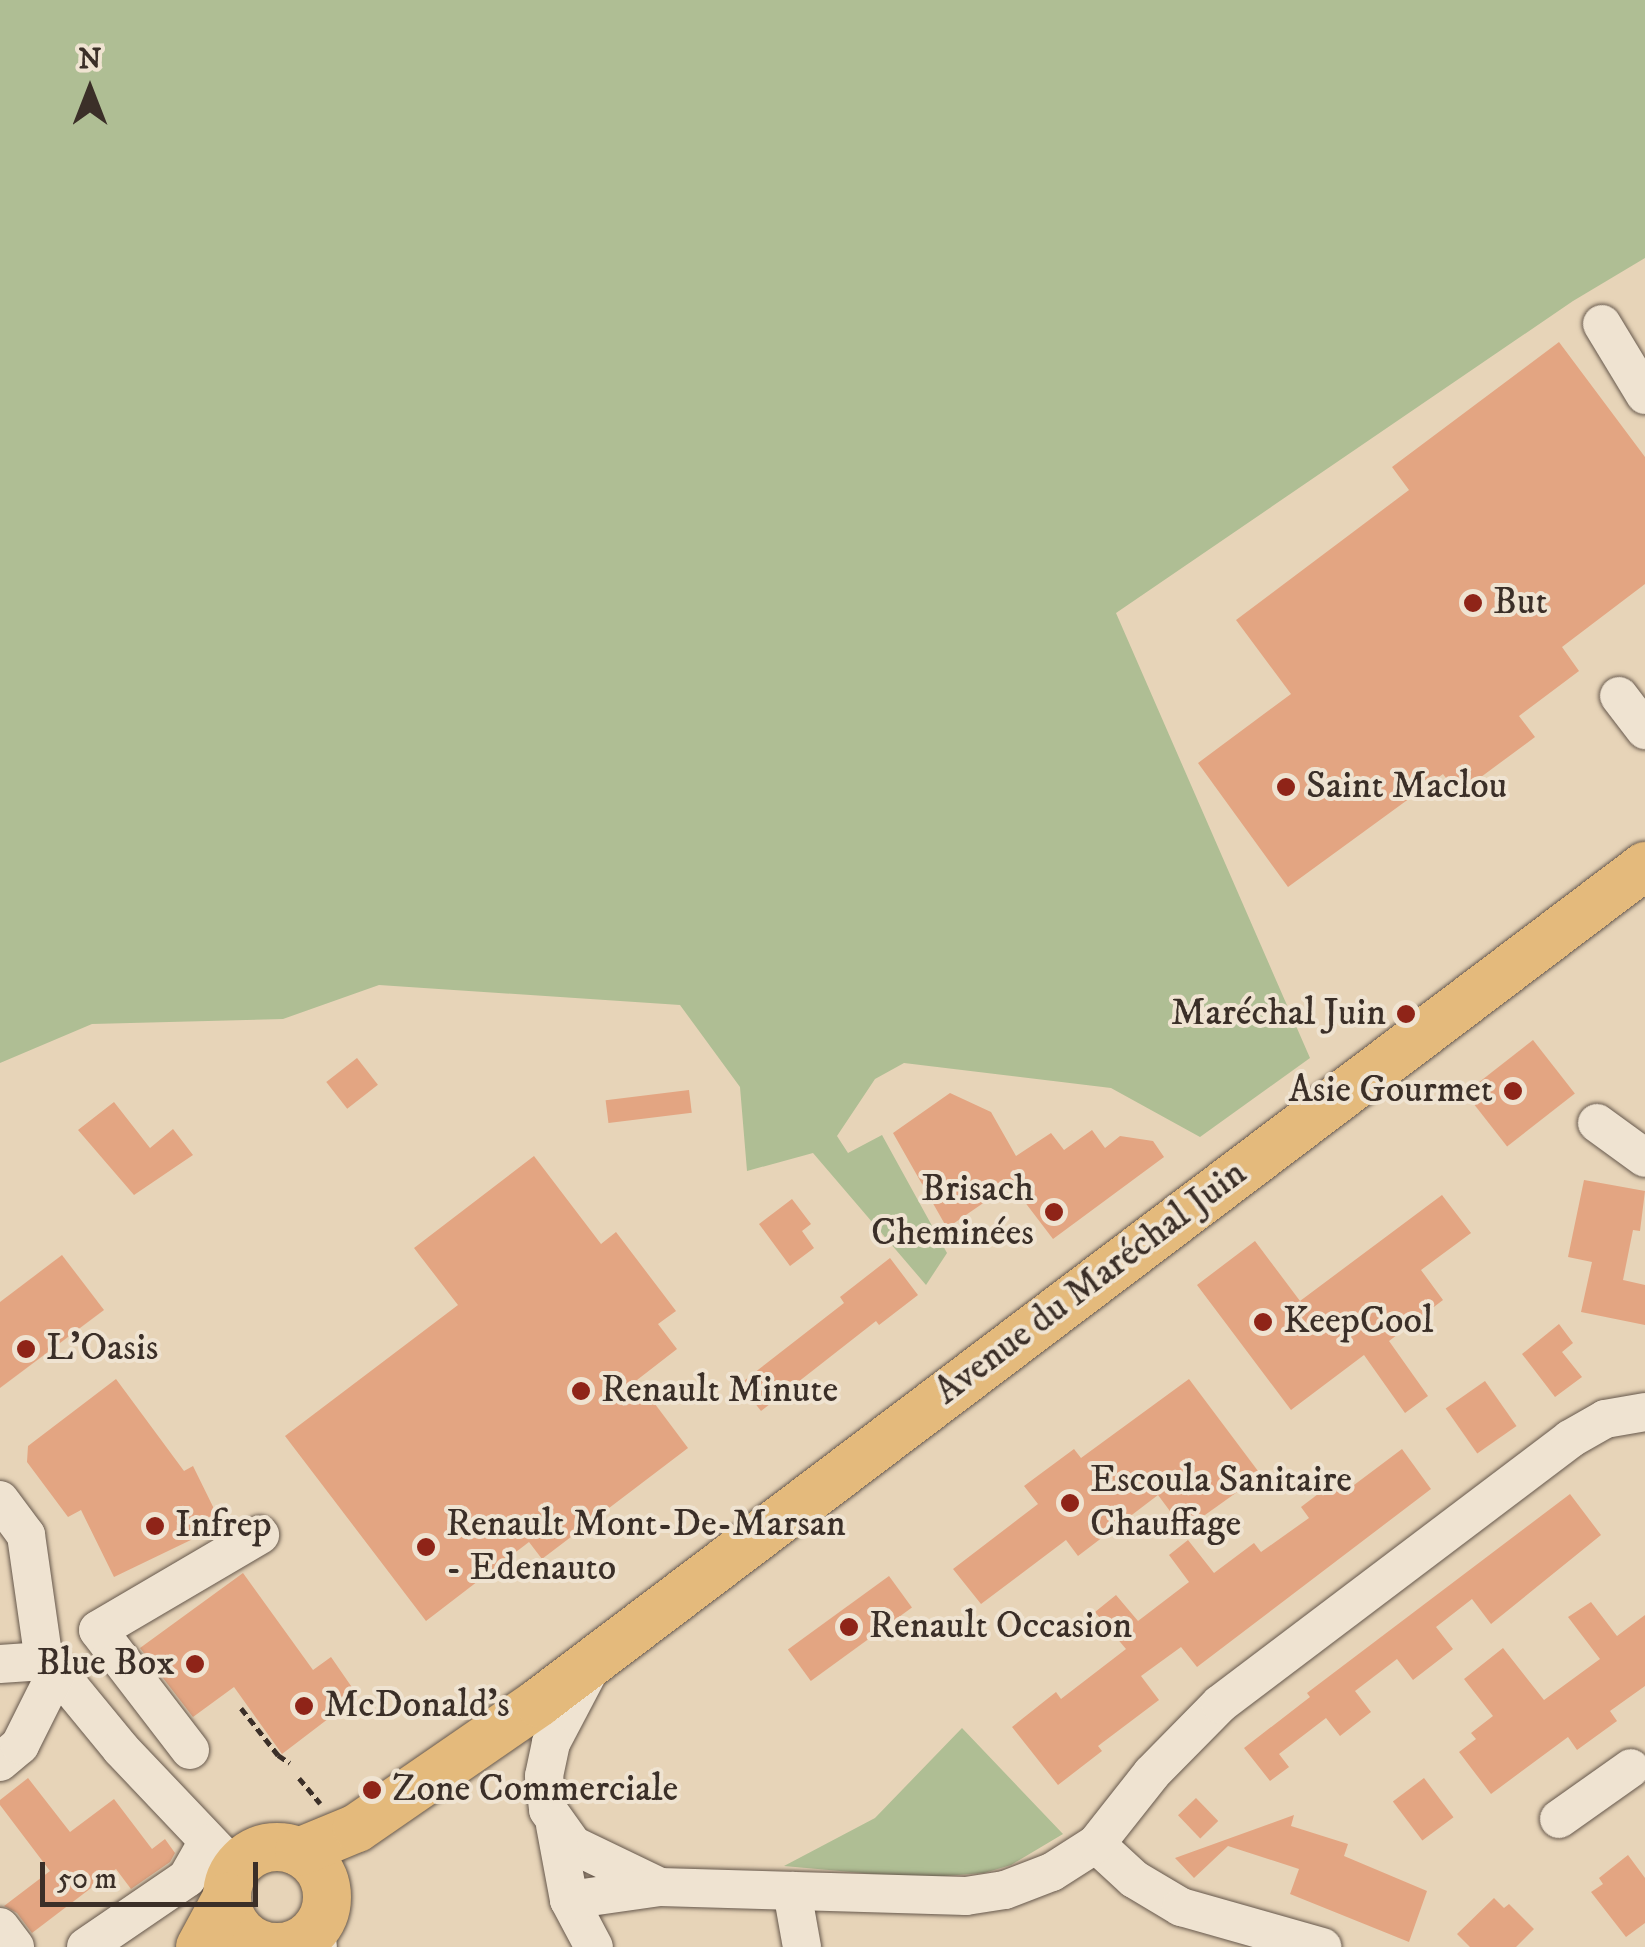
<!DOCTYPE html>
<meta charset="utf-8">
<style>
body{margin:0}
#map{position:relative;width:1645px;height:1947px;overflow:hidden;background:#e7d4b8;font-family:"IM FELL DW Pica",serif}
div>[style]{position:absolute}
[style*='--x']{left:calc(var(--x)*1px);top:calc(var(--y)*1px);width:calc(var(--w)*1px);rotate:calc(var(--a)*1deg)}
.green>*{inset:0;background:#afbe94}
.building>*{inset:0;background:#e3a582;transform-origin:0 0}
.path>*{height:5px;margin-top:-2.5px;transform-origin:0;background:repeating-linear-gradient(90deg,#3b2f28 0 8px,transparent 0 13px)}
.roads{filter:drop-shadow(0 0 2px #66584c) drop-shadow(0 0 2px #66584c)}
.minor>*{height:38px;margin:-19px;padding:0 19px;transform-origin:19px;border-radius:19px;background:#efe3d1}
.major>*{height:48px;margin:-24px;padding:0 24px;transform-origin:24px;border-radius:24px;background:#e4ba7c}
.major>.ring{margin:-24px;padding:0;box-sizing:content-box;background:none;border:48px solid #e4ba7c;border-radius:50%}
.dots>*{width:28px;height:28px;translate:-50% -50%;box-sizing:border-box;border:5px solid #efe3d1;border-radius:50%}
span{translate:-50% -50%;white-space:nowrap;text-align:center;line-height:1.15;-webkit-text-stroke:8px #efe3d1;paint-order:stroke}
.poi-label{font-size:38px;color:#3b2f28}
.left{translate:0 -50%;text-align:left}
.right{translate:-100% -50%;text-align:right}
.street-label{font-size:38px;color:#3b2f28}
.north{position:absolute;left:40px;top:40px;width:100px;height:100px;-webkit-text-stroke:8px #efe3d1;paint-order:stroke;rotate:0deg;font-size:28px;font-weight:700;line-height:40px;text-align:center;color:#3b2f28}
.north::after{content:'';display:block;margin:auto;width:35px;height:45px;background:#3b2f28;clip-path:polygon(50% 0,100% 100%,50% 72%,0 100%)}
.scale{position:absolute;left:40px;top:1862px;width:218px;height:45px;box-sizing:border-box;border:5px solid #3b2f28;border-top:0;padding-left:12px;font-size:30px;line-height:35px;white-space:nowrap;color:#3b2f28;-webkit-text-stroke:8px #efe3d1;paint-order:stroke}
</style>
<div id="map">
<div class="green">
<i style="clip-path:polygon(0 0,1645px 0,1645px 258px,1573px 301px,1116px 613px,1310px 1058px,1200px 1137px,1111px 1088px,904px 1063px,875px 1079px,837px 1136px,848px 1153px,882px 1135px,947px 1253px,926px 1285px,813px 1153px,747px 1171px,740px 1087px,680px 1005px,379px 985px,283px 1019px,92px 1024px,0 1063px)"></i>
<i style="clip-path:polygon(962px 1728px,1063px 1834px,1011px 1865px,984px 1873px,918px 1878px,784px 1866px,875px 1818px)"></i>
</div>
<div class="building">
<i style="clip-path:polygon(1559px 342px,1645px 457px,1645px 584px,1562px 647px,1579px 671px,1519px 716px,1535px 737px,1458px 794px,1443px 774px,1288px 887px,1198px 763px,1291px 694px,1236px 620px,1409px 490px,1392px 467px)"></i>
<i style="left:1533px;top:1040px;width:68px;height:86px;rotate:52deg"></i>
<i style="left:357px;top:1058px;width:34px;height:39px;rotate:52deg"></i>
<i style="left:689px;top:1090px;width:23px;height:84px;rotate:83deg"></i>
<i style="clip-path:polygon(950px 1093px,991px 1112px,1016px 1156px,1051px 1133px,1064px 1150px,1092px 1130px,1105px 1148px,1120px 1136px,1153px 1141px,1164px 1157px,1053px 1239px,1011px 1184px,947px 1228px,893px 1133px)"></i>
<i style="clip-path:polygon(114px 1102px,150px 1148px,173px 1129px,193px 1155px,134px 1195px,78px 1130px)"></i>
<i style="clip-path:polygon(534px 1156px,601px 1244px,616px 1232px,676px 1311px,658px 1324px,677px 1349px,637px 1380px,688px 1448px,542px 1559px,529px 1542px,426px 1621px,285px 1436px,458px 1305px,414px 1248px)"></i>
<i style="clip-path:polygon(1584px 1180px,1645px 1191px,1640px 1231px,1633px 1230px,1623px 1280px,1645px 1285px,1645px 1325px,1581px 1312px,1592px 1262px,1568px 1257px)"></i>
<i style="clip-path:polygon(1442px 1195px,1471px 1233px,1421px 1270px,1443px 1300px,1389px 1341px,1428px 1396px,1405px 1413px,1364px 1355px,1291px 1410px,1197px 1285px,1255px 1241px,1300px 1301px)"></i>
<i style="clip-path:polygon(792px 1199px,811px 1224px,802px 1231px,814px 1248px,790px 1266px,759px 1224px)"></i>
<i style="clip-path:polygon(62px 1255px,104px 1310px,0 1388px,0 1302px)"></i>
<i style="clip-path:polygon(890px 1258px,918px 1295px,879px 1325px,876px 1321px,761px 1411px,740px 1384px,844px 1303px,840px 1297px)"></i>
<i style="clip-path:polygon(1559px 1324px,1573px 1343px,1562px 1352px,1582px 1377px,1555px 1397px,1522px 1354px)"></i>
<i style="clip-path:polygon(116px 1379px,184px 1471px,193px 1466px,222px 1525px,114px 1577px,81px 1510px,68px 1517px,27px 1462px,28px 1446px)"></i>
<i style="clip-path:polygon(1189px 1379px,1261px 1475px,1184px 1530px,1158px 1495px,1078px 1556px,1066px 1540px,981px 1604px,953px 1569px,1038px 1504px,1024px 1486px,1074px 1449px,1081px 1458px)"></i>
<i style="left:1485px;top:1381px;width:55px;height:48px;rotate:55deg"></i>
<i style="clip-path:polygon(1402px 1449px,1431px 1489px,1197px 1667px,1181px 1647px,1141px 1676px,1159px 1700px,1098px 1746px,1102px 1751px,1058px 1785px,1012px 1727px,1056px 1692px,1061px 1699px,1126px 1649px,1095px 1612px,1116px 1595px,1138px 1621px,1189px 1582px,1169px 1555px,1188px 1540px,1214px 1573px,1254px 1543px,1261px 1552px,1309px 1518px,1301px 1507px,1322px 1491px,1326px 1494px,1336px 1486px,1342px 1494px)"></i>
<i style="clip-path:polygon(1570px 1494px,1601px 1535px,1491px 1624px,1472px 1599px,1436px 1627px,1453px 1649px,1413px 1680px,1397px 1659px,1355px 1691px,1371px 1712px,1340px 1736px,1326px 1718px,1279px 1754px,1289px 1767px,1270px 1781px,1244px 1748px,1310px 1697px,1307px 1693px)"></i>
<i style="clip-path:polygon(243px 1573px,313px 1670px,331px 1657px,358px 1696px,282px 1754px,234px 1687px,193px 1717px,140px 1648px)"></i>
<i style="left:889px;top:1576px;width:39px;height:125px;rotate:54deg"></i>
<i style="clip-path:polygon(1591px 1602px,1617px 1636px,1645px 1615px,1645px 1686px,1610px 1711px,1617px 1721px,1577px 1750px,1568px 1737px,1491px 1794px,1459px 1752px,1476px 1739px,1471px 1733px,1493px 1716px,1464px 1679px,1503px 1648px,1544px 1700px,1600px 1659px,1568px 1617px)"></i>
<i style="clip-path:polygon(28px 1778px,70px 1832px,114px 1799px,152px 1849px,165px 1839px,175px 1853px,170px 1862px,131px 1889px,116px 1869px,32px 1933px,17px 1913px,4px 1906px,50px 1871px,0 1805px,0 1800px)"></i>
<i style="left:1424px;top:1778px;width:49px;height:39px;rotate:53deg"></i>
<i style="left:1196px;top:1798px;width:32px;height:25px;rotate:46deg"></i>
<i style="clip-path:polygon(1294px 1815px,1291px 1826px,1348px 1844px,1344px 1856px,1427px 1891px,1409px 1942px,1290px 1894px,1299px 1869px,1228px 1846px,1194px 1878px,1175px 1858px)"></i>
<i style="clip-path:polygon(1628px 1855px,1645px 1878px,1645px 1923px,1626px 1937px,1591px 1892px,1603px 1884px,1599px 1878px)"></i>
<i style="clip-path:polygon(1494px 1898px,1504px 1908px,1509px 1904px,1534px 1929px,1516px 1947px,1470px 1947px,1457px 1934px)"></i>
</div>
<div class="path">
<i style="--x:241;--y:1708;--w:60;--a:51.8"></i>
<i style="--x:278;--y:1755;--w:14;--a:34"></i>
<i style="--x:299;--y:1778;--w:33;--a:50"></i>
</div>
<div class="roads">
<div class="minor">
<i style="--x:1602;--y:324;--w:83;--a:58.8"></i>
<i style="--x:1619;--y:696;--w:43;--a:52.6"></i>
<i style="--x:1597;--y:1123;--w:59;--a:36.1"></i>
<i style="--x:0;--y:1500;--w:44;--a:53.4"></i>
<i style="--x:26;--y:1535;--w:127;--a:81.9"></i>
<i style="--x:0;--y:1664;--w:44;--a:-3.9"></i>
<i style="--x:44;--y:1661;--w:16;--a:38"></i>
<i style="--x:57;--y:1671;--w:101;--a:50.6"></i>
<i style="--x:121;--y:1749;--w:167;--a:46.5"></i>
<i style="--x:590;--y:1669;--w:84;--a:117.8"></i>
<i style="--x:551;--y:1743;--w:34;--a:102"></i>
<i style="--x:544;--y:1776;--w:34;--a:83"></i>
<i style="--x:548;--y:1810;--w:43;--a:54.5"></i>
<i style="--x:573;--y:1845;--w:94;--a:25.8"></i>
<i style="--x:190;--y:1750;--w:151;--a:-127.5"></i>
<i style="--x:98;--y:1630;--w:188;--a:-30.4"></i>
<i style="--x:0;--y:1762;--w:26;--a:-40"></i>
<i style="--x:20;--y:1745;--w:83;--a:-63.4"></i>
<i style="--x:1559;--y:1819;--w:88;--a:-35.3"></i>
<i style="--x:555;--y:1825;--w:76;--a:79.4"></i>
<i style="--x:569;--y:1900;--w:53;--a:62"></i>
<i style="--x:1096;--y:1844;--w:52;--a:42.6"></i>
<i style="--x:1134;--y:1879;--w:55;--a:30.8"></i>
<i style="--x:1181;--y:1907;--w:147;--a:15.8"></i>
<i style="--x:792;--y:1891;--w:57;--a:79.9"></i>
<i style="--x:569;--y:1900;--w:92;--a:-8.1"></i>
<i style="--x:660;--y:1887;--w:306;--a:1.7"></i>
<i style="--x:966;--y:1896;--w:39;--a:-9"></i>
<i style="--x:1005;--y:1890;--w:50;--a:-21"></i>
<i style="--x:1052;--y:1872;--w:52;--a:-32.5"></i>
<i style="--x:1096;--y:1844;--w:90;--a:-51.7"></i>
<i style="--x:1152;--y:1773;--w:97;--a:-45.4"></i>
<i style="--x:1220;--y:1704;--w:439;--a:-37.1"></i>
<i style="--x:1570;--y:1439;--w:40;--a:-29.7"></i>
<i style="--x:1605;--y:1419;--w:41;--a:-9.9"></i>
<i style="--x:0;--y:1927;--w:25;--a:53"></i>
<i style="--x:316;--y:1929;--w:18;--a:84"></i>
<i style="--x:86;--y:1947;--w:122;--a:-34.3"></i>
<i style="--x:187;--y:1878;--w:40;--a:-60.3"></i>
</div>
<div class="major">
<i class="ring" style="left:227px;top:1847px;width:52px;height:52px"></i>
<i style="--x:299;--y:1852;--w:63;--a:-22.5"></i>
<i style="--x:357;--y:1828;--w:220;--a:-34.6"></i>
<i style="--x:538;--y:1703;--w:1388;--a:-37.09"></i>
<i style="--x:200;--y:1947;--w:57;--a:-61.6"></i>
</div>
</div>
<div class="dots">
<i style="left:1473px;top:603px;background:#8f2418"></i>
<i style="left:1286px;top:787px;background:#8f2418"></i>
<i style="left:1406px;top:1014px;background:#8f2418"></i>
<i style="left:1513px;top:1091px;background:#8f2418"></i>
<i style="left:1054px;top:1212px;background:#8f2418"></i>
<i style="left:1263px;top:1322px;background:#8f2418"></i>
<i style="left:26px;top:1349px;background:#8f2418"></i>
<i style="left:581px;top:1391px;background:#8f2418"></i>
<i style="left:1070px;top:1503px;background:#8f2418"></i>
<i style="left:155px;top:1526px;background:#8f2418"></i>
<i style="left:426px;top:1547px;background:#8f2418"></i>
<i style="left:849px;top:1627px;background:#8f2418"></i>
<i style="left:195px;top:1664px;background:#8f2418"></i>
<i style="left:304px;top:1706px;background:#8f2418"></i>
<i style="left:372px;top:1790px;background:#8f2418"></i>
</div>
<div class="poi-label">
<span class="left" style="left:1493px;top:603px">But</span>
<span class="left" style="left:1306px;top:787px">Saint Maclou</span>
<span class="right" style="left:1386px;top:1014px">Maréchal Juin</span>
<span class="right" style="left:1493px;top:1091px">Asie Gourmet</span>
<span class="right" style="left:1034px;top:1212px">Brisach<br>Cheminées</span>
<span class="left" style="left:1283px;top:1322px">KeepCool</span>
<span class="left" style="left:46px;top:1349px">L'Oasis</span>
<span class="left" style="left:601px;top:1391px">Renault Minute</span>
<span class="left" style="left:1090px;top:1503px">Escoula Sanitaire<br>Chauffage</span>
<span class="left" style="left:446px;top:1547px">Renault Mont-De-Marsan<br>- Edenauto</span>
<span class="left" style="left:175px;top:1526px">Infrep</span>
<span class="left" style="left:869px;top:1627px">Renault Occasion</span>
<span class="right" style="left:175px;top:1664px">Blue Box</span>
<span class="left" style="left:324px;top:1706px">McDonald's</span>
<span class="left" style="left:392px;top:1790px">Zone Commerciale</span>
</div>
<div class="street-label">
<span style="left:1091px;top:1283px;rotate:-37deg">Avenue du Maréchal Juin</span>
</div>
<div class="north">N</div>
<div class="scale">50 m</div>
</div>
